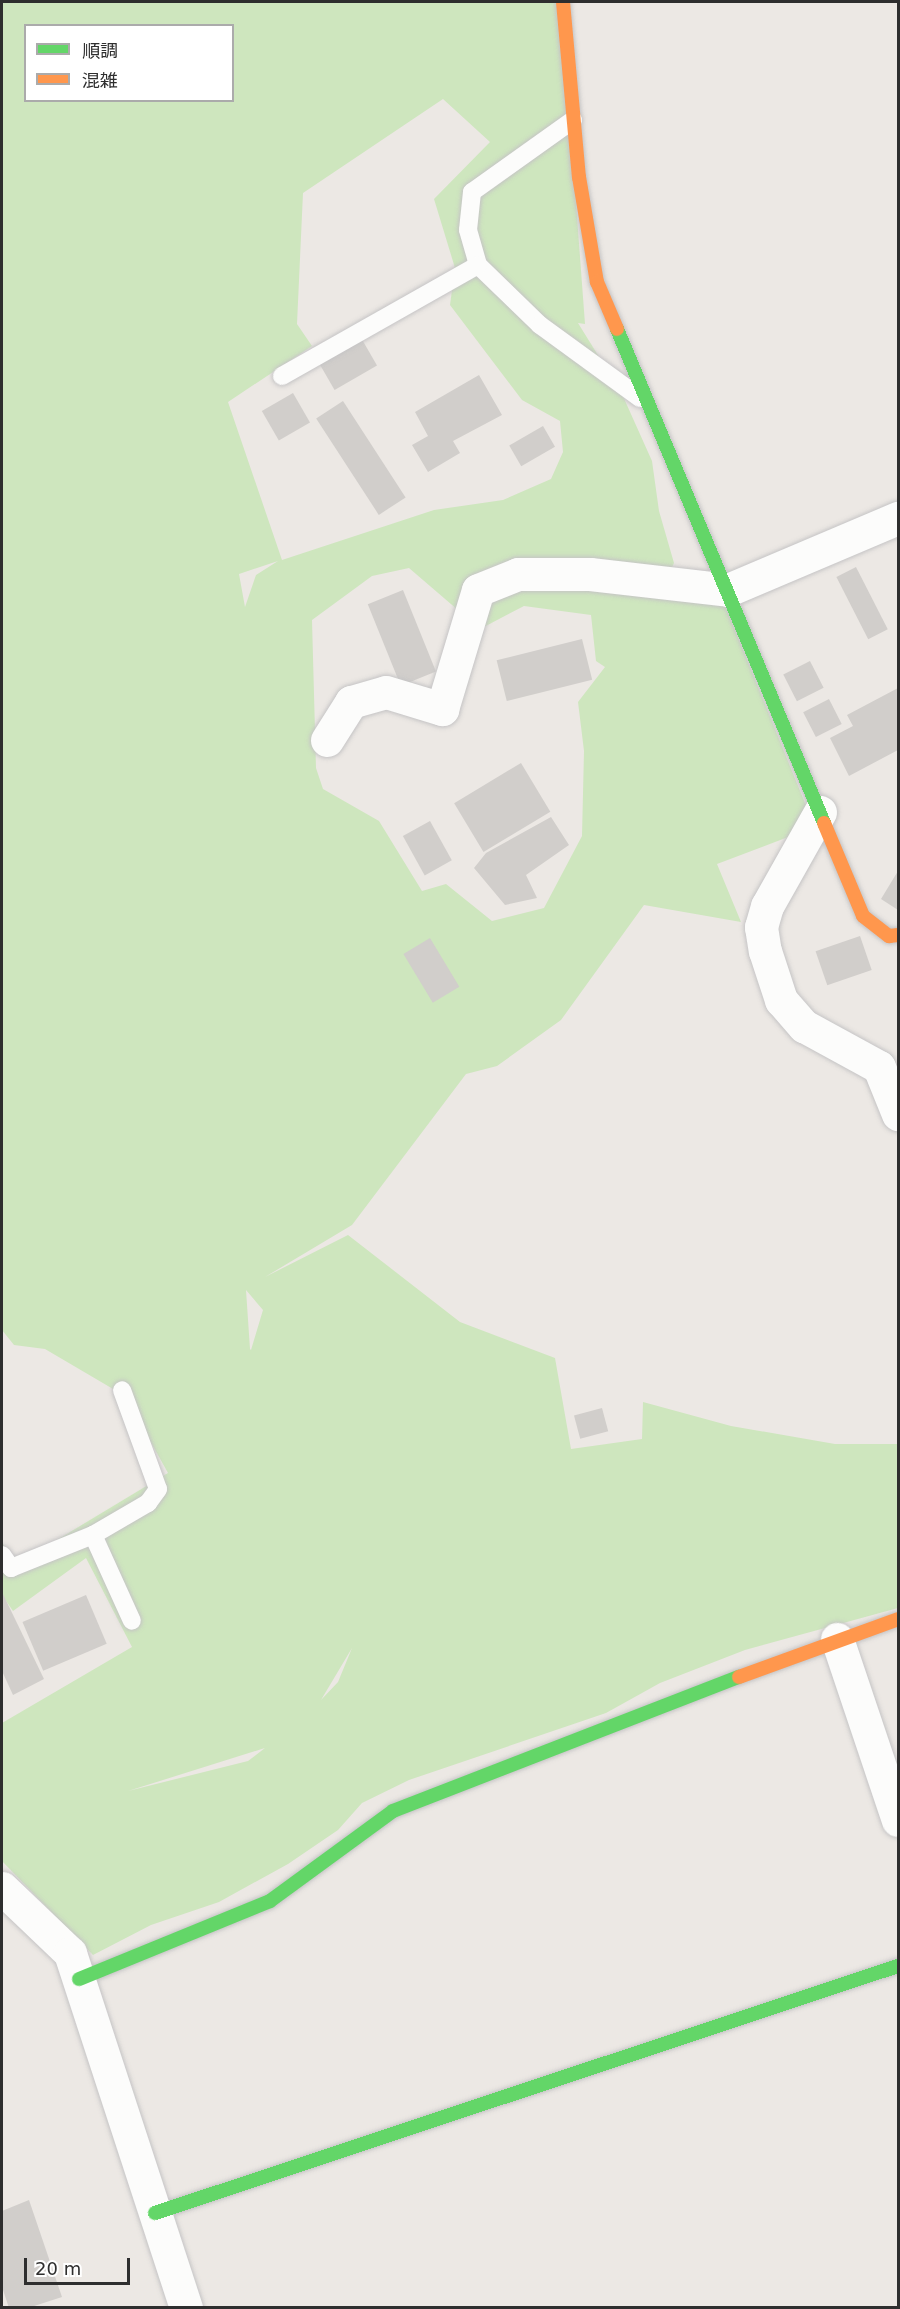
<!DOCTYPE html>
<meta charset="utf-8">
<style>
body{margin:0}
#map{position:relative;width:900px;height:2309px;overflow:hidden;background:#ece8e4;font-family:"DejaVu Sans","Noto Sans JP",sans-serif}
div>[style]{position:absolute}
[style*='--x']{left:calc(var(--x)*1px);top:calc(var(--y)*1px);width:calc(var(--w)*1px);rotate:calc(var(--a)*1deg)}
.green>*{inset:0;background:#cee6be}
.building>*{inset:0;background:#d1cecb;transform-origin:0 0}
.roads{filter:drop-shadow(0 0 2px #c5c4c5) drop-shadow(0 0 2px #c5c4c5)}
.lane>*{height:18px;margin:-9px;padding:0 9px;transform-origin:9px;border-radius:9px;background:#fcfcfb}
.street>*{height:33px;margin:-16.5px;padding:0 16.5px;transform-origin:16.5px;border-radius:16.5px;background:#fcfcfb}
.fast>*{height:14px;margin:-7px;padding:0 7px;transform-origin:7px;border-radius:7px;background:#63d668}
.slow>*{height:14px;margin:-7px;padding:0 7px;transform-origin:7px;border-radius:7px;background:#ff974d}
span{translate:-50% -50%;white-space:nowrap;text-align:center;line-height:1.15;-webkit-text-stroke:6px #fff;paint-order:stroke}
.frame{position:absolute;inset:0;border:3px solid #2e2e2e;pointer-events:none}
.legend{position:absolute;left:24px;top:24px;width:210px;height:78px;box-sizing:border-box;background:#fff;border:2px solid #ababab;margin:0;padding:8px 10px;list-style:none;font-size:18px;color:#2e2e2e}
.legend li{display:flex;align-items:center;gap:12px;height:30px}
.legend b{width:30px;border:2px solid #ababab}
.scale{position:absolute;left:24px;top:2258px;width:106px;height:27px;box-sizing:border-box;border:3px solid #2e2e2e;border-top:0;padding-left:8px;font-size:18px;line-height:21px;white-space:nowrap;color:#2e2e2e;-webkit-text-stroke:4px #fff;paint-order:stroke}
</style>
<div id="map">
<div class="green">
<i style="clip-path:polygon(evenodd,2px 2px,561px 2px,585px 324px,578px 323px,622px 394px,652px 461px,659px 511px,674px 563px,666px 580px,719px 591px,807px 808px,796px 834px,717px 864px,741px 922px,644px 905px,561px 1020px,497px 1066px,466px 1074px,352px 1225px,265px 1277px,348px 1235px,460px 1322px,555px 1358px,571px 1449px,642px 1439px,643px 1402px,731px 1426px,835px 1444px,898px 1444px,898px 1608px,745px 1650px,660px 1683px,606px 1713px,409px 1780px,362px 1803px,338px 1830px,288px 1864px,219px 1902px,151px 1925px,93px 1955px,2px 1861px,2px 1723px,132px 1647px,86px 1558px,13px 1611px,2px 1595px,2px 1541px,12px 1567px,168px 1473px,125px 1396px,45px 1349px,14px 1345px,2px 1330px,2px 2px,26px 26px,232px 26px,232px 100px,26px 100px,26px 26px,2px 2px,443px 99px,490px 142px,434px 199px,455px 268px,450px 305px,522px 400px,560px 421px,563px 452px,551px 479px,503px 500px,434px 510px,282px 560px,228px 402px,312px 346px,297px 324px,303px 193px,443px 99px,2px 2px,278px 561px,256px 575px,245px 607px,239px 574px,278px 561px,2px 2px,409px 568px,480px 629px,524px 606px,591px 615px,596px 661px,605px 667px,578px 702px,584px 751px,582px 836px,544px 908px,492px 921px,446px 884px,422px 891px,379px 821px,323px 789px,316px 768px,312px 620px,372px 576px,409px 568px,2px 2px,246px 1290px,263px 1310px,251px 1350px,250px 1349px,246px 1290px,2px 2px,352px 1648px,338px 1682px,321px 1700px,352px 1648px,2px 2px,265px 1748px,248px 1761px,128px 1791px,265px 1748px)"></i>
</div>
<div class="building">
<i style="left:360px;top:336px;width:34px;height:49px;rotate:60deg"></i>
<i style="clip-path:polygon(479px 375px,502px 415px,453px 441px,460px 453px,428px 472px,412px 445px,428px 436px,415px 412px)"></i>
<i style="left:293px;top:393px;width:34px;height:36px;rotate:60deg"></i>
<i style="left:343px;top:401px;width:115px;height:32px;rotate:57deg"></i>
<i style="left:543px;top:426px;width:24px;height:39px;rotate:60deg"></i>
<i style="left:856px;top:567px;width:70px;height:22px;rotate:63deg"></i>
<i style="left:403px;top:590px;width:88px;height:38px;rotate:68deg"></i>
<i style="left:582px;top:639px;width:42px;height:88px;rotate:76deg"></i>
<i style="left:810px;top:661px;width:30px;height:30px;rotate:63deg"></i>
<i style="clip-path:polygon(898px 688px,898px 750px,849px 776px,830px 738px,853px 726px,847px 715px)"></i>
<i style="left:829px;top:699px;width:28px;height:29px;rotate:63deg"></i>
<i style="left:521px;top:763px;width:57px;height:78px;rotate:59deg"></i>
<i style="clip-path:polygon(551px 817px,569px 845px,526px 875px,537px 898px,505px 905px,474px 868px,486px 853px)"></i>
<i style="left:430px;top:821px;width:45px;height:31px;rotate:61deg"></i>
<i style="clip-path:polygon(898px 871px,898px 910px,881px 899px)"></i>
<i style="left:860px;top:936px;width:36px;height:47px;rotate:71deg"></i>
<i style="left:430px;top:938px;width:57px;height:31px;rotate:59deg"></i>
<i style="left:602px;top:1408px;width:24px;height:29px;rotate:75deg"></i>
<i style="clip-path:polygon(2px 1592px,44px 1679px,13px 1695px,2px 1671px)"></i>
<i style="left:86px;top:1595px;width:53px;height:69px;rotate:67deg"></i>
<i style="clip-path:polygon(29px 2200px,62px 2297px,28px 2308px,9px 2308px,2px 2287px,2px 2211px)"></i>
</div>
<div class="roads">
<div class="lane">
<i style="--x:573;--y:120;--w:124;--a:144.5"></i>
<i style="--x:472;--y:192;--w:38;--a:96"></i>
<i style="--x:468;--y:230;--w:36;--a:74"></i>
<i style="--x:478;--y:265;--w:86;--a:44.1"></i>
<i style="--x:540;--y:325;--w:124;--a:36.1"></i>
<i style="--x:282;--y:376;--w:225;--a:-29.5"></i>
<i style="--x:93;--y:1535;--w:64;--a:-30.2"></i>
<i style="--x:148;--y:1503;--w:17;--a:-54"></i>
<i style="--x:158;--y:1489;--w:105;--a:-110"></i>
<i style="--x:2;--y:1555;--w:16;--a:55"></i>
<i style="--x:11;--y:1568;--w:88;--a:-21.9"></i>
<i style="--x:93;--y:1535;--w:94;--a:65.6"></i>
</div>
<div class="street">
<i style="--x:327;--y:740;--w:45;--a:-57.7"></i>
<i style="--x:351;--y:702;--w:36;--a:-16"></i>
<i style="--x:386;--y:692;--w:59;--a:16.9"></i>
<i style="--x:442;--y:709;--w:124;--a:-73.2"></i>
<i style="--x:478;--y:590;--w:43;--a:-21.8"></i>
<i style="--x:518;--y:574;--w:72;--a:0"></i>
<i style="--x:590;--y:574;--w:139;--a:6.6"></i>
<i style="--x:728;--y:590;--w:185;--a:-23"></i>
<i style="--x:820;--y:812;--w:108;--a:119.4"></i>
<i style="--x:767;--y:906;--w:22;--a:106"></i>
<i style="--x:761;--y:927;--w:24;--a:81"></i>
<i style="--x:765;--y:951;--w:52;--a:71.9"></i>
<i style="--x:781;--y:1000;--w:35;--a:49"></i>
<i style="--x:804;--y:1026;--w:85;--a:28.7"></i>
<i style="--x:879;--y:1067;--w:51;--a:68"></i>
<i style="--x:837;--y:1639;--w:191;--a:71.4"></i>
<i style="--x:2;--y:1888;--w:94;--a:43.7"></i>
<i style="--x:70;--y:1953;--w:373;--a:71.9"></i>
</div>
<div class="fast">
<i style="--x:617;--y:329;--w:536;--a:67.26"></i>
<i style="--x:79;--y:1979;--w:206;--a:-22.2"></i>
<i style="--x:270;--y:1901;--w:152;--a:-36.2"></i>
<i style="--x:393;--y:1811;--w:371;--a:-21.2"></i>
<i style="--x:155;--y:2213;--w:783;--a:-18.39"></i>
</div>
<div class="slow">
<i style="--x:563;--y:2;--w:176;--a:84.8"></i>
<i style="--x:579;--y:177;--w:107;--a:80.3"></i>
<i style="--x:597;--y:282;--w:51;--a:66.9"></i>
<i style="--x:824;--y:823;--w:101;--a:67.2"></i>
<i style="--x:863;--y:916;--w:33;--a:38"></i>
<i style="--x:889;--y:936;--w:9;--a:-6"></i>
<i style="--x:739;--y:1677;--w:169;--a:-20"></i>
</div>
</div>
<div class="frame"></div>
<ul class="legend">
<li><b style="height:8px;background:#63d668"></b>順調</li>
<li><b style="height:8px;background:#ff974d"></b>混雑</li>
</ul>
<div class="scale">20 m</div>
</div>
